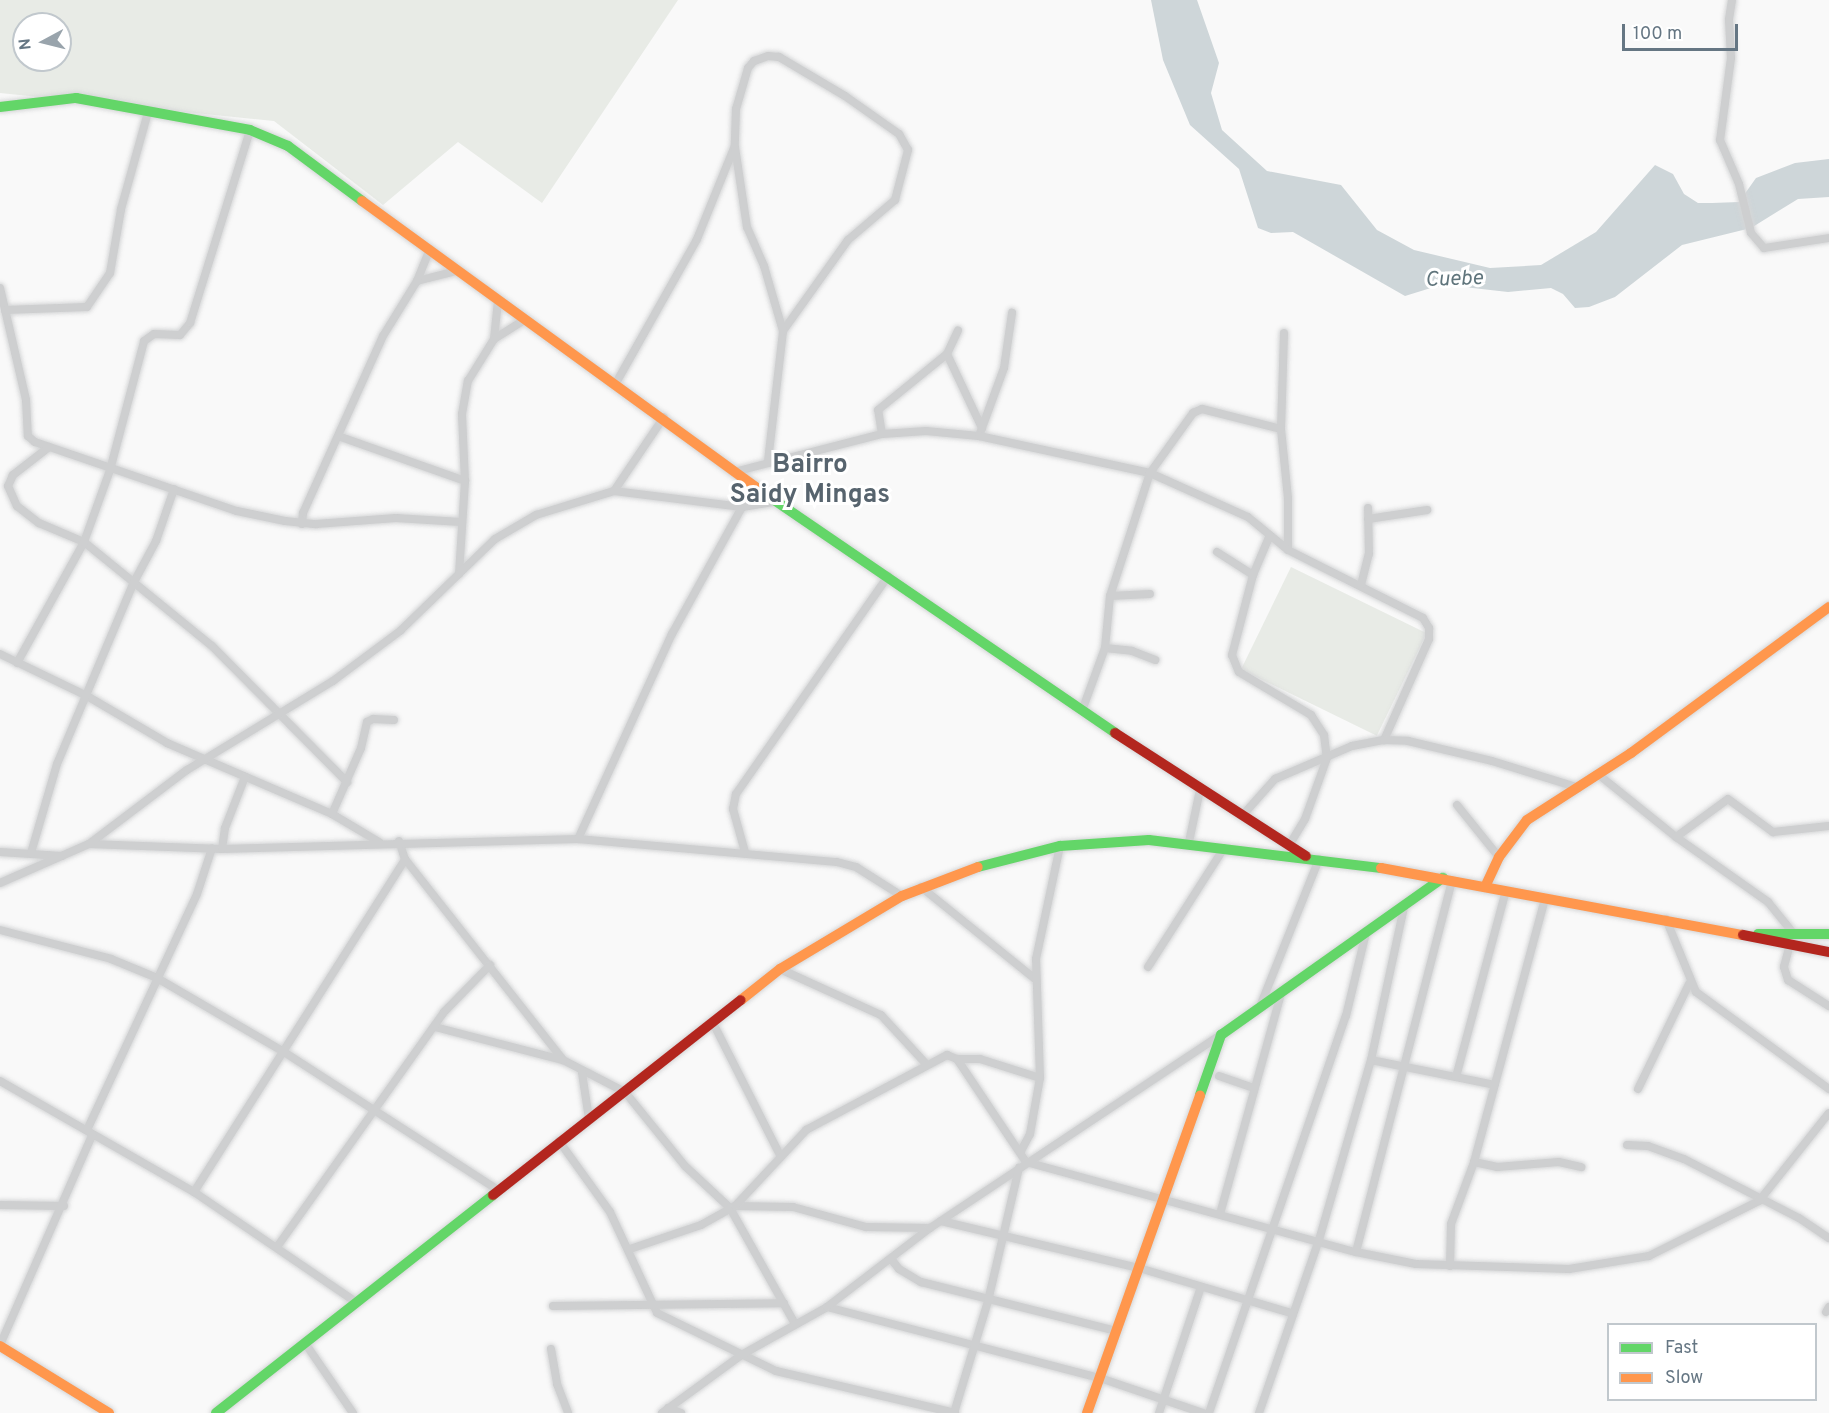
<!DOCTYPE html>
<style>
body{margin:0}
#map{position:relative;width:1829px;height:1413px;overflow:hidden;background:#f9f9f9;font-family:Overpass,sans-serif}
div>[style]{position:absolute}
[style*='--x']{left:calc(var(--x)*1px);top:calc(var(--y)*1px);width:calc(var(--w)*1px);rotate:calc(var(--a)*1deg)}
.green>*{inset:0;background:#e8ebe6;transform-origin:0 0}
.water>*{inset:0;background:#ced6d9}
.roads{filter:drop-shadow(0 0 2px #d5d6d7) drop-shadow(0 0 2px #d5d6d7)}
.street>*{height:8px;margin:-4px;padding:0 4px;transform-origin:4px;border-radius:4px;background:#cecfd0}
.fast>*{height:10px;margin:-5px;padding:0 5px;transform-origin:5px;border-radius:5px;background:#63d668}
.slow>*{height:10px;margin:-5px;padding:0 5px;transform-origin:5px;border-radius:5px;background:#ff974d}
.jam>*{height:10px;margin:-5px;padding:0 5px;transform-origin:5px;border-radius:5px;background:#b3261e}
span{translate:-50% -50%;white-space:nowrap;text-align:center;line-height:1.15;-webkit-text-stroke:6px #fff;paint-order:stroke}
.water-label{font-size:21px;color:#60757c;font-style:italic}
.district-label{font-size:26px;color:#57646e;font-weight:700}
.legend{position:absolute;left:1607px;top:1323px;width:210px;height:78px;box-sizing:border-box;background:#fff;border:2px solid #c1c8cd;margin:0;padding:8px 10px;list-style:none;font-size:18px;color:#657683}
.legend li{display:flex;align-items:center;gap:12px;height:30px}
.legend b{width:30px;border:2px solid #c1c8cd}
.north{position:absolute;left:12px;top:12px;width:60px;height:60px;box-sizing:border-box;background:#fff;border:2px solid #c1c8cd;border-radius:50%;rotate:263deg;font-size:16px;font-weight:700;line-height:24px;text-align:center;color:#657683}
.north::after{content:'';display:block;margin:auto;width:21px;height:27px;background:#99a4ac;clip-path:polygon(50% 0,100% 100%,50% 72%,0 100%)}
.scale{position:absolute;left:1622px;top:24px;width:116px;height:27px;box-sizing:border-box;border:3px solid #657683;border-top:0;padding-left:8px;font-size:18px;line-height:21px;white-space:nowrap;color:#657683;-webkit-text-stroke:4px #fff;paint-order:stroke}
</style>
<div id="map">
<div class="green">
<i style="clip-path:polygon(evenodd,0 0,678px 0,542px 203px,458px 142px,383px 205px,274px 121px,0 93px,0 0,24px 24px,60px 24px,60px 60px,24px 60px,24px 24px)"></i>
<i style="left:1291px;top:567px;width:151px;height:114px;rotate:26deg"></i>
</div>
<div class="water">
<i style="clip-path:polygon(1151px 0,1197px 0,1219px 63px,1211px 93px,1222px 130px,1267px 171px,1341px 185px,1377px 230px,1414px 250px,1490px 268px,1541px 265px,1596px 232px,1655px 165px,1673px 174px,1684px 194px,1698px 203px,1712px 203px,1739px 202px,1756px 178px,1795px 163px,1829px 159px,1829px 197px,1798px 199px,1751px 228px,1682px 245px,1615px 297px,1589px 307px,1575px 308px,1563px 294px,1551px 288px,1508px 292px,1455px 286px,1434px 287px,1405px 296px,1293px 232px,1271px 233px,1258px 228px,1239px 169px,1190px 125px,1163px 60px)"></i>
</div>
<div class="roads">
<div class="street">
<i style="--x:1732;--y:0;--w:20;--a:99"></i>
<i style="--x:1729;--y:20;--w:38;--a:87"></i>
<i style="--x:1731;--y:58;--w:83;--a:97.6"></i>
<i style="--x:1720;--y:140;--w:48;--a:66.6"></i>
<i style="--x:1739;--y:184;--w:50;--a:76.2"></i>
<i style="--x:1751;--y:233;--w:20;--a:49"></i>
<i style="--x:1764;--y:248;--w:66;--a:-8.7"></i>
<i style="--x:417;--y:281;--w:40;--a:-14.4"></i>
<i style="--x:0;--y:288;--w:115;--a:76.9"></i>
<i style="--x:26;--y:400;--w:36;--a:87"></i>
<i style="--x:28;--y:436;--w:9;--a:41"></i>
<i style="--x:35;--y:442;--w:213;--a:18.9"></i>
<i style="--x:237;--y:511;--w:49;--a:11.8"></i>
<i style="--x:285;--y:521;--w:31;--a:6"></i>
<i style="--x:316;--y:524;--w:80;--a:-4.3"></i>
<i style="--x:396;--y:518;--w:65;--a:3.5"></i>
<i style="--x:5;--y:310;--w:82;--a:-2.1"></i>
<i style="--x:87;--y:307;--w:41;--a:-55.9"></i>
<i style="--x:110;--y:273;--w:65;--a:-80.2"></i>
<i style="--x:121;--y:209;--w:101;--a:-74.4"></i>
<i style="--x:494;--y:339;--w:38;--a:-84"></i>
<i style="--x:947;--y:354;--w:82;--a:64.7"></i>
<i style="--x:616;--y:383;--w:165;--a:-60.6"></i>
<i style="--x:697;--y:239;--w:98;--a:-67.9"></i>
<i style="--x:882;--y:434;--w:24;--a:-99"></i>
<i style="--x:878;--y:410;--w:89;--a:-39.1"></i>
<i style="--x:947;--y:354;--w:26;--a:-65"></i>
<i style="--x:338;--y:436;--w:135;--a:19.5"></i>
<i style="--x:979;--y:436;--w:72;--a:-69.8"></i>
<i style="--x:1004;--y:368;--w:56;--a:-81.7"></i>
<i style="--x:49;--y:447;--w:46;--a:142.1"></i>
<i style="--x:13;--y:475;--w:12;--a:114"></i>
<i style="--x:8;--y:486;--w:22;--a:66"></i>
<i style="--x:17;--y:506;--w:28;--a:38"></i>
<i style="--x:39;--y:523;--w:49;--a:22.9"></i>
<i style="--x:84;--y:542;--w:165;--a:39.1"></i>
<i style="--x:212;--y:646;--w:192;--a:45.2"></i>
<i style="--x:768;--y:461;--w:131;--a:-83.4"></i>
<i style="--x:783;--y:331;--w:112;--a:-54.5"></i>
<i style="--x:848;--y:240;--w:62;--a:-40.4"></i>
<i style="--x:895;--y:200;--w:52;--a:-75.4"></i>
<i style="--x:908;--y:150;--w:18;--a:-119"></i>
<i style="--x:899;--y:134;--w:66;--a:-144.9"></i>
<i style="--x:845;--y:96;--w:77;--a:-149.4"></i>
<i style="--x:779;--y:57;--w:11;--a:-175"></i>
<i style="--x:768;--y:56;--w:15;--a:160"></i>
<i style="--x:754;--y:61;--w:9;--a:131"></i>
<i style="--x:748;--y:68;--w:43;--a:106.3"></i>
<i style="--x:736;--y:109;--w:38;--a:92"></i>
<i style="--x:735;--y:147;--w:81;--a:81.5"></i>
<i style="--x:747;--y:227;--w:43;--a:66.4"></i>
<i style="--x:764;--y:266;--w:68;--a:73.7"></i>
<i style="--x:734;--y:472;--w:153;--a:-14.4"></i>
<i style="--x:882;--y:434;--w:44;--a:-3.9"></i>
<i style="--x:926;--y:431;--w:53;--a:5.4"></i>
<i style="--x:979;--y:436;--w:175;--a:12.2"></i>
<i style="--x:1150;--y:473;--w:107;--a:24.2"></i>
<i style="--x:1248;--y:517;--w:52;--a:39.5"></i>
<i style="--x:1288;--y:550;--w:52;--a:-90"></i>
<i style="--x:1288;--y:498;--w:69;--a:-95.8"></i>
<i style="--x:1281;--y:429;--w:96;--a:-88.2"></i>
<i style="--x:614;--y:491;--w:89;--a:-56"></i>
<i style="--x:1368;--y:519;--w:60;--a:-8.7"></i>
<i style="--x:302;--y:524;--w:11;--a:-85"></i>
<i style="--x:303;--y:513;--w:194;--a:-65.7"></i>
<i style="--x:383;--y:336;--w:65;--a:-58.3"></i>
<i style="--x:417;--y:281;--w:31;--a:-68"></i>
<i style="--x:1288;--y:550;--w:151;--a:26.7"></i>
<i style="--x:1423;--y:618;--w:12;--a:59"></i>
<i style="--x:1429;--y:628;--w:11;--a:90"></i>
<i style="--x:1429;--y:639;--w:111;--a:114"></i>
<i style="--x:1217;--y:552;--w:43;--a:32.6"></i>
<i style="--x:1253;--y:575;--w:83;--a:104.7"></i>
<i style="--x:1232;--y:655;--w:18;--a:68"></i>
<i style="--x:1239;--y:672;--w:84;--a:30.8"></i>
<i style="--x:1311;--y:715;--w:24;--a:57"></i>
<i style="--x:1324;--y:735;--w:23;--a:83"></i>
<i style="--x:1327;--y:758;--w:65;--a:109.8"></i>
<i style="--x:1305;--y:819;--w:29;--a:121"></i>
<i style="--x:459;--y:574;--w:93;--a:-86.3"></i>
<i style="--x:465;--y:481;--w:67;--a:-92.6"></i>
<i style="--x:462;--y:414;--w:34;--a:-80"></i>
<i style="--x:468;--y:381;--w:49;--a:-58.2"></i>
<i style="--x:494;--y:339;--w:36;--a:-32"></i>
<i style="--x:1253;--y:575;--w:43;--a:-67"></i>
<i style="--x:1361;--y:585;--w:32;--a:-76"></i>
<i style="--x:1369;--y:554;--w:46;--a:-91.2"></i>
<i style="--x:1110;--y:596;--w:40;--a:-2.9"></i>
<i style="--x:1105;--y:648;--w:27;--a:6"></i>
<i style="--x:1132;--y:651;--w:25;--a:21"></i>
<i style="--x:0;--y:654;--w:97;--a:25.8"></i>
<i style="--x:87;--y:696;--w:93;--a:30.4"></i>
<i style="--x:167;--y:743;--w:180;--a:23.3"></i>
<i style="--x:332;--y:814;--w:55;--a:30.8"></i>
<i style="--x:17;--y:663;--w:138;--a:-61"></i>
<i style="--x:84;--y:542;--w:77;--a:-70.1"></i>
<i style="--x:110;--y:470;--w:133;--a:-75.2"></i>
<i style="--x:144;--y:341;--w:12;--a:-35"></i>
<i style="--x:154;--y:334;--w:26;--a:2"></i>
<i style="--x:180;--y:335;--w:16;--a:-50"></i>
<i style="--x:190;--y:323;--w:202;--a:-72.7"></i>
<i style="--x:1083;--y:708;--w:64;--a:-69.9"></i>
<i style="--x:1105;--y:648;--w:52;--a:-84.5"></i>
<i style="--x:1110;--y:596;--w:129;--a:-72"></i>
<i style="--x:1150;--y:473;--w:74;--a:-54.4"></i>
<i style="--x:1193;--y:413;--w:10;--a:-24"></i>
<i style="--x:1202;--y:409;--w:81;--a:14.2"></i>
<i style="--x:1599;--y:775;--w:99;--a:38.8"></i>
<i style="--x:1676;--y:837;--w:113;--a:35.2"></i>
<i style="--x:1768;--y:902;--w:40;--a:51"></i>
<i style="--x:1793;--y:933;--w:35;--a:105"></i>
<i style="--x:1784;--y:967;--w:14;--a:73"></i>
<i style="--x:1788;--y:980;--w:49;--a:32.4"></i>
<i style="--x:1457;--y:805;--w:67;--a:51.1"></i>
<i style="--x:332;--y:814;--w:72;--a:-66.3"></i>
<i style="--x:361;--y:748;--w:27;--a:-77"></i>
<i style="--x:367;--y:722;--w:7;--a:-27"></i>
<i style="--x:373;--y:719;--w:21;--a:3"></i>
<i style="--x:1242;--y:816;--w:50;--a:-48.3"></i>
<i style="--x:1275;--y:779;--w:84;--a:-23.2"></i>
<i style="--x:1352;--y:746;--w:33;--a:-11"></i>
<i style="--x:1384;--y:740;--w:24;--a:2"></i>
<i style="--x:1408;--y:741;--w:86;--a:13.4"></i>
<i style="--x:1492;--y:761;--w:91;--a:17.2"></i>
<i style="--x:1676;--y:837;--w:64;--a:-36.2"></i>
<i style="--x:1728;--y:799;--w:56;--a:36.3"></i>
<i style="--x:1773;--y:832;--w:56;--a:-6.1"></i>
<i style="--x:578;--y:839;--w:226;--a:-65.4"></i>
<i style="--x:672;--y:634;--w:145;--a:-61.1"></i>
<i style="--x:399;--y:841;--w:19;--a:72"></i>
<i style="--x:405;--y:859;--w:256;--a:51.8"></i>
<i style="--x:563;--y:1060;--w:70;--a:27.3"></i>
<i style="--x:625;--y:1092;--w:95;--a:51"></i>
<i style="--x:685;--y:1166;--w:62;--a:43"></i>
<i style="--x:730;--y:1208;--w:133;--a:60.7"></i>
<i style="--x:1189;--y:842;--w:53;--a:-78.1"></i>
<i style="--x:89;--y:844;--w:133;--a:2.2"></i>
<i style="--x:222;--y:849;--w:356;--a:-1.6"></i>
<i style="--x:578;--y:839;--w:260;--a:5.1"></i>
<i style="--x:837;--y:862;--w:20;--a:15"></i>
<i style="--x:856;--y:867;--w:54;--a:32.2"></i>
<i style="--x:222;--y:849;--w:21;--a:-82"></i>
<i style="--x:225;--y:828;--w:55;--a:-68.6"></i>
<i style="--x:0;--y:852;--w:62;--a:3.7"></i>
<i style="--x:745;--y:852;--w:45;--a:-105.6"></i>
<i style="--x:733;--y:809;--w:15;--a:-79"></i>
<i style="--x:736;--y:794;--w:266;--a:-55.1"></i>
<i style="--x:31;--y:853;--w:93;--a:-73.7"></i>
<i style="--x:57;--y:764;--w:198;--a:-67.1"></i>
<i style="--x:134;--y:582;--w:47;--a:-61.8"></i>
<i style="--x:156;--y:541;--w:55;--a:-70.9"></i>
<i style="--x:0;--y:883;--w:97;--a:-23.7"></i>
<i style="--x:89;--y:844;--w:123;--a:-37.1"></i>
<i style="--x:187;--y:770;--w:171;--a:-31.4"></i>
<i style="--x:333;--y:681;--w:84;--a:-36.7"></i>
<i style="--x:400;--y:631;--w:132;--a:-44.1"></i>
<i style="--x:495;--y:539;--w:48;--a:-30.3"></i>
<i style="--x:536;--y:515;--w:82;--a:-17.1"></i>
<i style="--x:614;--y:491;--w:129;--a:7.1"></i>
<i style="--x:742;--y:507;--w:33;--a:-9"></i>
<i style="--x:921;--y:887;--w:146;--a:38.9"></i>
<i style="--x:1666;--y:919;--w:79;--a:67.7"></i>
<i style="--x:1696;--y:992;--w:165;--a:36.1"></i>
<i style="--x:0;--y:930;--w:115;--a:14.6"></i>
<i style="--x:111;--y:959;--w:50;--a:22.4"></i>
<i style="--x:157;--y:978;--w:147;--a:30.2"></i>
<i style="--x:284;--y:1052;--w:255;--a:32.8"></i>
<i style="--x:1148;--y:967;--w:141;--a:-57.4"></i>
<i style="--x:780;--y:969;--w:111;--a:24.5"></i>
<i style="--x:881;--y:1015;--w:67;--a:47.4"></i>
<i style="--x:1261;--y:1004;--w:156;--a:-68.2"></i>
<i style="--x:713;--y:1023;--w:148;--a:63.1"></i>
<i style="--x:435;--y:1027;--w:132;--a:14.5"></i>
<i style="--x:957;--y:1059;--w:23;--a:0"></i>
<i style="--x:980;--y:1059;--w:63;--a:17.6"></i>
<i style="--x:1371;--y:1060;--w:126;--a:11.4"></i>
<i style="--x:582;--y:1073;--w:47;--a:81.3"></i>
<i style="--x:1219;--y:1076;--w:36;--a:19"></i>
<i style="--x:1456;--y:1077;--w:193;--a:-75"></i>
<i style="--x:0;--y:1081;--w:224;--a:29.8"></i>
<i style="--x:194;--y:1192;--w:196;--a:34.2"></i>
<i style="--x:1638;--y:1089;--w:117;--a:-64.1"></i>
<i style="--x:87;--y:1130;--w:260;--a:-65"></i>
<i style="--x:197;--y:894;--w:48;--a:-71.9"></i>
<i style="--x:559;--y:1141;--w:87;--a:54.3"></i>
<i style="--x:610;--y:1212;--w:111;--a:65"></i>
<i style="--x:657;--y:1313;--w:132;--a:26"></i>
<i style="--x:776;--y:1371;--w:184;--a:13.2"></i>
<i style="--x:1627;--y:1145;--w:21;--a:3"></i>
<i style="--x:1648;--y:1146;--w:38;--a:20"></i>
<i style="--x:1684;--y:1159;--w:129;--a:27.2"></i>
<i style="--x:1799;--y:1218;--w:36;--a:34"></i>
<i style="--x:1021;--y:1151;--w:19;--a:-62"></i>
<i style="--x:1030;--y:1134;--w:57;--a:-79.9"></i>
<i style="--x:1040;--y:1078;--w:119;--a:-91.9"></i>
<i style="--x:1036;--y:959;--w:116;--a:-78"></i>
<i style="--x:1474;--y:1162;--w:24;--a:12"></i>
<i style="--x:1497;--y:1167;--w:62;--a:-4.6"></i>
<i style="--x:1559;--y:1162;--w:23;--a:13"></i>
<i style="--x:194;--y:1192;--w:394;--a:-57.6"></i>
<i style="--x:0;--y:1205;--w:64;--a:0.9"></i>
<i style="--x:735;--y:1206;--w:58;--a:1"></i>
<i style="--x:793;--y:1207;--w:76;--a:15.3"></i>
<i style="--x:866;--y:1227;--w:64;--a:0.9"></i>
<i style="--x:1220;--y:1214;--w:231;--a:-74.5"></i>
<i style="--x:941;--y:1221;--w:204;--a:13.4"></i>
<i style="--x:1139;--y:1268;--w:159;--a:16.5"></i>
<i style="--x:277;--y:1247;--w:288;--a:-54.6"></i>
<i style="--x:444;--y:1012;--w:66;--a:-45.6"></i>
<i style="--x:630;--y:1249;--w:75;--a:-18.7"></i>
<i style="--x:701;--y:1225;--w:39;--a:-29"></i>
<i style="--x:735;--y:1206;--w:104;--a:-46.9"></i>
<i style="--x:806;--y:1130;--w:160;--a:-28"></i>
<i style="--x:947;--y:1055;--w:11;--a:22"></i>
<i style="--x:957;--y:1059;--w:124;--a:56.2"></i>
<i style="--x:1026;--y:1162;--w:342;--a:15.3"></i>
<i style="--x:1356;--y:1252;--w:61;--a:11.3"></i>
<i style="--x:1416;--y:1264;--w:153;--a:1.9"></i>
<i style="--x:1569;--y:1269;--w:81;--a:-9.2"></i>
<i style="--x:1649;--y:1256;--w:123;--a:-26.6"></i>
<i style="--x:1759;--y:1201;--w:112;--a:-51.5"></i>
<i style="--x:1356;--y:1252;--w:384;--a:-75.5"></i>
<i style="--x:892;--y:1260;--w:11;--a:52"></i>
<i style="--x:899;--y:1269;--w:26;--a:31"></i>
<i style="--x:921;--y:1282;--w:201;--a:14.1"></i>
<i style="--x:1450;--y:1266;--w:42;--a:-88.6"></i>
<i style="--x:1451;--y:1224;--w:66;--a:-69.6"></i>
<i style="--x:1474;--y:1162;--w:272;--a:-74.9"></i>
<i style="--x:553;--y:1306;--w:231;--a:-0.7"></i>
<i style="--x:827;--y:1307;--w:282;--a:14.6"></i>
<i style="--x:1100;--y:1378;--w:109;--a:18.8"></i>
<i style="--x:1826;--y:1312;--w:6;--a:-59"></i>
<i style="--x:305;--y:1343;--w:85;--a:55.6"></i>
<i style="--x:0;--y:1345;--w:229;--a:-66.3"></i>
<i style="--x:551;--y:1349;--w:36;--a:80"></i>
<i style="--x:557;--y:1384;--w:31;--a:69"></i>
<i style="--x:668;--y:1408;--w:14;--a:21"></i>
<i style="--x:662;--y:1413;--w:100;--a:-36.1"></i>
<i style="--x:743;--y:1354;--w:96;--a:-29.2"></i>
<i style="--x:827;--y:1307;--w:130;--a:-37.5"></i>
<i style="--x:930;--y:1228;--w:349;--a:-33.6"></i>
<i style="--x:954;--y:1413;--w:117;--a:-73.1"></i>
<i style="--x:988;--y:1301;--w:137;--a:-76.9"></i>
<i style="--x:1159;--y:1413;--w:133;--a:-71.6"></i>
<i style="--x:1209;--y:1413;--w:420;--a:-71"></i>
<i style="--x:1346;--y:1016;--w:85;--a:-76.5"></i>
<i style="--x:1259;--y:1413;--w:183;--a:-70.9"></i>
<i style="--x:1319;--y:1240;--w:187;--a:-73.9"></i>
<i style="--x:1371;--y:1060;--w:156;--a:-77.8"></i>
</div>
<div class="fast">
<i style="--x:0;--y:107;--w:77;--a:-6.8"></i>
<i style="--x:76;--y:98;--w:177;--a:10.4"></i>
<i style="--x:250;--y:130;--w:41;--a:22.8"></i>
<i style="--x:288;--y:146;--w:92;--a:36.6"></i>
<i style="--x:755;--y:487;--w:436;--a:34.3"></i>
<i style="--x:978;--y:867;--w:85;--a:-14.4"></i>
<i style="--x:1060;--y:846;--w:89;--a:-3.9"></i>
<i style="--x:1149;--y:840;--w:234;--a:6.9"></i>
<i style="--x:1758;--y:934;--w:71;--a:0"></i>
<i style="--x:1200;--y:1095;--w:64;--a:-70.7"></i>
<i style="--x:1221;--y:1035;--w:272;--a:-35.3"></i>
<i style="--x:216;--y:1413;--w:352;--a:-38.2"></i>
</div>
<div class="slow">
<i style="--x:362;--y:201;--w:486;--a:36"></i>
<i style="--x:1381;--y:868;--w:368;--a:10.5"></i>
<i style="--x:1485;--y:887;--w:33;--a:-65"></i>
<i style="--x:1499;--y:857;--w:46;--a:-52.9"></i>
<i style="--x:1527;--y:820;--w:124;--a:-32.8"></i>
<i style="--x:1631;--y:753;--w:246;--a:-36.4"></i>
<i style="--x:741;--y:1000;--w:50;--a:-38.5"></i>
<i style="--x:780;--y:969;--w:142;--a:-30.9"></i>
<i style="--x:902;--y:896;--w:81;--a:-20.9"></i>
<i style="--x:0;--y:1346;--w:128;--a:31.6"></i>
<i style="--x:1087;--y:1413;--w:337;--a:-70.4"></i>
</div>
<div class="jam">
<i style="--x:1115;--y:733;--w:227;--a:32.8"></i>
<i style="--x:1743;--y:935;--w:88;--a:11.2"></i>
<i style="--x:493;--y:1195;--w:315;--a:-38.2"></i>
</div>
</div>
<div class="water-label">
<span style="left:1454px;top:280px;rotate:-2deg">Cuebe</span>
</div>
<div class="district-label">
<span style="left:810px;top:481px">Bairro<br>Saidy Mingas</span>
</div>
<ul class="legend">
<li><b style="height:8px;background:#63d668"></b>Fast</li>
<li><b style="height:8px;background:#ff974d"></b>Slow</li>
</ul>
<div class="north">N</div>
<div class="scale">100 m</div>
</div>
